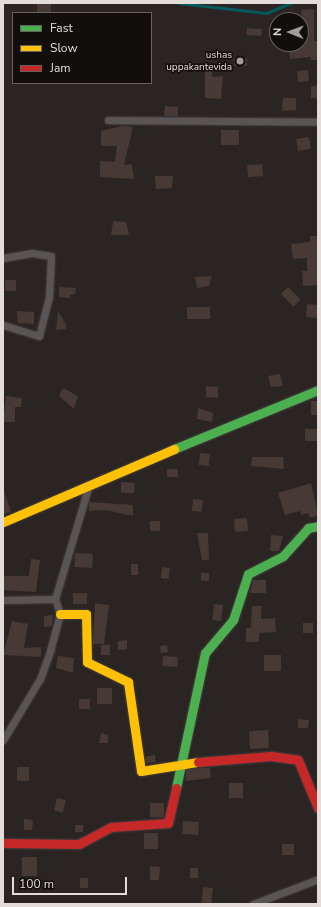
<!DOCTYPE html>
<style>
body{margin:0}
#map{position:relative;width:321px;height:907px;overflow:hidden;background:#2a2423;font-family:"Nunito Sans",sans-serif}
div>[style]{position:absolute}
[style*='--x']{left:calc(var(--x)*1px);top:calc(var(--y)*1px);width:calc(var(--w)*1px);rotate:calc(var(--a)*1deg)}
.stream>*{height:2.5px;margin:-1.25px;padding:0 1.25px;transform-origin:1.25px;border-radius:1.25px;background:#04595d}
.building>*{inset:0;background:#473934;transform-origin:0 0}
.roads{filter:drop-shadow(0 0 1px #443f3e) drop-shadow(0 0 1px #443f3e)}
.street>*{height:7px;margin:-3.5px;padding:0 3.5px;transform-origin:3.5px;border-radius:3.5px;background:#595554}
.fast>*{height:9px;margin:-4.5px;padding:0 4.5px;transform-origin:4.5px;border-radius:4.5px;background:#4caf50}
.slow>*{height:9px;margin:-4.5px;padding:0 4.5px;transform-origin:4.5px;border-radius:4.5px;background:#ffc107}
.jam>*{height:9px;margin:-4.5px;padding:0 4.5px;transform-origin:4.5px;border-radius:4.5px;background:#c62828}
.dots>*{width:11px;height:11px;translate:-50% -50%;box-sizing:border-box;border:2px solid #120e0c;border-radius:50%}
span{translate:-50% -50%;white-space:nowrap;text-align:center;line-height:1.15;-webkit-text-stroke:3px #120e0c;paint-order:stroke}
.poi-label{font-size:10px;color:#e3ddda}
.right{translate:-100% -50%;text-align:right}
.frame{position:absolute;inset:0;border:4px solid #e3ddda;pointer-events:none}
.legend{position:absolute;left:12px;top:12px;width:140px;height:72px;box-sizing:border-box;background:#120e0c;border:1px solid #66615e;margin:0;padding:5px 7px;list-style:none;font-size:12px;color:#e3ddda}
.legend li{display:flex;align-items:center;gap:8px;height:20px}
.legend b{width:20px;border:1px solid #66615e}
.north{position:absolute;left:269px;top:12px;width:40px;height:40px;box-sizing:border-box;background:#120e0c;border:1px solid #66615e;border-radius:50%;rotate:271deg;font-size:11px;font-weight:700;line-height:16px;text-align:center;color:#e3ddda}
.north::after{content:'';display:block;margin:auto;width:14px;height:18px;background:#a29c9a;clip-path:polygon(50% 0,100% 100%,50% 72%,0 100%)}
.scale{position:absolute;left:12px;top:877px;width:115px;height:18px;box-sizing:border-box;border:2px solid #e3ddda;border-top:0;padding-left:5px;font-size:12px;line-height:14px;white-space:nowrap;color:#e3ddda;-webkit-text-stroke:3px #120e0c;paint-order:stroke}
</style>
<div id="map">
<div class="stream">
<i style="--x:179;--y:3;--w:89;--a:6.5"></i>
<i style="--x:267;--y:13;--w:26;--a:-23"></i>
</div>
<div class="building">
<i style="left:37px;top:3px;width:14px;height:10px"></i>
<i style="clip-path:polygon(314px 9px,314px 41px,318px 41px,318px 60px,311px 60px,311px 57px,290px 59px,288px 44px,303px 44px,301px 10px)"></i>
<i style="left:247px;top:28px;width:15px;height:7px;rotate:4deg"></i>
<i style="left:234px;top:58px;width:13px;height:8px"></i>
<i style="clip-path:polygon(205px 66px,213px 67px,212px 77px,223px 76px,221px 99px,205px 98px)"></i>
<i style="left:308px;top:70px;width:11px;height:11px;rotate:85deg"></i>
<i style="left:311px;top:86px;width:7px;height:12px"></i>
<i style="clip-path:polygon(283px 98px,296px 98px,296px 110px,282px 111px)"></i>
<i style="clip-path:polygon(165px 106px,178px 107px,178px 116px,164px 116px)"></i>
<i style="clip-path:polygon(122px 126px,133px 127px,124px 165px,132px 164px,134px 179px,100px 177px,100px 161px,115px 162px,117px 146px,101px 146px,101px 131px)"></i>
<i style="left:239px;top:130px;width:15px;height:18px;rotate:90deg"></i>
<i style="left:309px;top:137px;width:12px;height:13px;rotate:81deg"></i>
<i style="left:262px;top:164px;width:12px;height:15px;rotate:85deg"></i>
<i style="clip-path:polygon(155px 176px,173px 176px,172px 188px,156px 189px)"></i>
<i style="clip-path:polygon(113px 221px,126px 222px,129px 235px,111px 235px)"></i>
<i style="clip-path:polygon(310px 236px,318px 236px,318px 285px,303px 286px,302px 271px,307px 271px,307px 258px,293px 259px,291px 244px,310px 242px)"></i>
<i style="clip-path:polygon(212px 276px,209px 286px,197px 288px,195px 277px)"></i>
<i style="left:5px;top:280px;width:11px;height:11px"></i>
<i style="clip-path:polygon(59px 287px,76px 288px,75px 294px,70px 295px,70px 298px,59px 297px)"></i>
<i style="left:288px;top:287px;width:18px;height:10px;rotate:45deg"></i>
<i style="left:307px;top:304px;width:11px;height:13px;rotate:5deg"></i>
<i style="left:187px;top:307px;width:23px;height:12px"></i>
<i style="clip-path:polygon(17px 311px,34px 312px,34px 324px,18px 323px)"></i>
<i style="clip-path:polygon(58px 311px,66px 325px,66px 329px,56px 330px)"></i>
<i style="clip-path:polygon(280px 374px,283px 386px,271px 387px,268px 376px)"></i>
<i style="clip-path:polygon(206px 386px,218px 387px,218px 398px,206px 397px)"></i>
<i style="clip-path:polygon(63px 388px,78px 396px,74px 409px,59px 396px)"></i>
<i style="clip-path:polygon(6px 396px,22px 398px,21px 407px,15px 407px,15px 422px,3px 422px)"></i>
<i style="left:311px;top:401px;width:7px;height:14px"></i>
<i style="clip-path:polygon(198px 408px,213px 413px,212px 422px,197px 419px)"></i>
<i style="left:305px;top:429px;width:13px;height:12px"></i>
<i style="left:200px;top:453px;width:10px;height:12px;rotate:6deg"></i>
<i style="clip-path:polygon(252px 457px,283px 457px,284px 469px,251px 466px)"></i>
<i style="left:178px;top:469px;width:8px;height:11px;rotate:90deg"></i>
<i style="clip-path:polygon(121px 482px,135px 483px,134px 493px,121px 493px)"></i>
<i style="clip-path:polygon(311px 483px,318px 515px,310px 518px,308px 513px,301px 515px,300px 511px,285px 515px,278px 493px)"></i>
<i style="clip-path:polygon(4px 491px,11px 512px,3px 514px,3px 492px)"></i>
<i style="left:193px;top:499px;width:10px;height:12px;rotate:6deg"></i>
<i style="clip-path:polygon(89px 502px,133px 505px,133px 516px,106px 510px,89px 511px)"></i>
<i style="left:247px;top:518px;width:13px;height:13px;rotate:86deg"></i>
<i style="left:150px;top:521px;width:10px;height:10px"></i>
<i style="clip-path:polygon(197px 533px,208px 533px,209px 560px,202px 560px)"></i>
<i style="clip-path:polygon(271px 535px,283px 536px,279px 551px,270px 551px)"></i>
<i style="left:75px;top:553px;width:18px;height:14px;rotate:3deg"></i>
<i style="clip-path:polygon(31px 559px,40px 560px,36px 592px,3px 590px,3px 576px,29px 576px)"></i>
<i style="left:131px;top:564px;width:7px;height:11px"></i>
<i style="left:162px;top:567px;width:8px;height:11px;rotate:7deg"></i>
<i style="left:201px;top:573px;width:8px;height:8px"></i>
<i style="clip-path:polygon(253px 580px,266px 580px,266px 593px,250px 593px)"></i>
<i style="left:73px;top:593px;width:14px;height:11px"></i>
<i style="clip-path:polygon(95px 603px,109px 605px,104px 644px,93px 644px)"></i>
<i style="left:214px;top:604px;width:9px;height:16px;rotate:6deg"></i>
<i style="clip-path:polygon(252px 606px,262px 606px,261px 619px,275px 618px,276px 632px,259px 633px,259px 642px,246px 642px,246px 628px,251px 628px)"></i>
<i style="clip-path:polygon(53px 615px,52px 626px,44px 627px,44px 616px)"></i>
<i style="clip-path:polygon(12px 621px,28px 624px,24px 648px,41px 647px,41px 657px,3px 655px)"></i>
<i style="left:313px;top:623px;width:10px;height:10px;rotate:90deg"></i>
<i style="clip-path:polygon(127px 640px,127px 649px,118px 650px,118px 641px)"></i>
<i style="left:110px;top:645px;width:10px;height:9px;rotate:90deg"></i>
<i style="left:167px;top:645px;width:7px;height:7px;rotate:82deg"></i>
<i style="left:264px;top:655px;width:17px;height:16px"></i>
<i style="clip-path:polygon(58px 656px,74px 658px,73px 673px,56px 668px)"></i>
<i style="left:163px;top:656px;width:15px;height:10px;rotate:4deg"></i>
<i style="left:97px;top:688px;width:15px;height:16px"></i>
<i style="left:79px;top:699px;width:11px;height:10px"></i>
<i style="clip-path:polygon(298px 719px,309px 720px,308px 728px,298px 728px)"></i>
<i style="left:268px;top:730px;width:18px;height:19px;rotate:87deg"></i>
<i style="clip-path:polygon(101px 733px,108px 735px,108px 743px,99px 743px)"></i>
<i style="left:155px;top:755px;width:7px;height:10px;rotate:82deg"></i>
<i style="left:17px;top:767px;width:12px;height:14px"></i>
<i style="clip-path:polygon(199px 768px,210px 768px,211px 778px,186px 781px,186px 769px)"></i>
<i style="left:229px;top:783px;width:14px;height:15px"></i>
<i style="left:57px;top:798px;width:9px;height:13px;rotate:13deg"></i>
<i style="left:150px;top:803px;width:14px;height:14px"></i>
<i style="clip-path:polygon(24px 819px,33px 820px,32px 830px,24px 830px)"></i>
<i style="left:183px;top:821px;width:16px;height:13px;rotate:4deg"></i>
<i style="left:75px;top:825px;width:8px;height:7px"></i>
<i style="left:144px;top:833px;width:14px;height:16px"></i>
<i style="left:282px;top:844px;width:12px;height:11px"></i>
<i style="left:22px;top:857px;width:15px;height:19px"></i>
<i style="clip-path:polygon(150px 866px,160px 867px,159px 880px,150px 880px)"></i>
<i style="left:190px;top:868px;width:8px;height:10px"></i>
<i style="left:80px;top:878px;width:8px;height:10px"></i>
<i style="left:203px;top:887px;width:10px;height:16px;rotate:6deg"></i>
</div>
<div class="roads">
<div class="street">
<i style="--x:108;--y:120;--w:210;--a:0.5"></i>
<i style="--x:3;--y:258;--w:29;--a:-10"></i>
<i style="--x:32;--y:253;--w:19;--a:9"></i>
<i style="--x:51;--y:256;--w:41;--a:92.8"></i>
<i style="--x:49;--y:297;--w:40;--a:104.4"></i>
<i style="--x:39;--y:336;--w:38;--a:-163"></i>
<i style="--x:3;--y:600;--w:52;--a:-1.1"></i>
<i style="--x:3;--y:740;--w:71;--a:-58.8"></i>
<i style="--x:40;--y:679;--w:30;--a:-70"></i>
<i style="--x:50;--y:651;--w:38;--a:-75"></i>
<i style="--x:60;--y:614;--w:16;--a:-108"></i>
<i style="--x:55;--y:599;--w:119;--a:-73.4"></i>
<i style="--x:253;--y:904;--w:70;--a:-21"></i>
</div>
<div class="fast">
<i style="--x:174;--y:449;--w:156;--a:-22.3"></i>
<i style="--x:176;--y:788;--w:138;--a:-77.9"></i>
<i style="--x:205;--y:653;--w:43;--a:-49.7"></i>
<i style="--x:233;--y:620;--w:48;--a:-71.9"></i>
<i style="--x:248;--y:574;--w:39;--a:-27"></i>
<i style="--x:283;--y:556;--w:38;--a:-48"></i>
<i style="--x:308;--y:528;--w:10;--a:-11"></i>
</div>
<div class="slow">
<i style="--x:3;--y:522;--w:186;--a:-23.1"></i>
<i style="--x:60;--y:614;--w:26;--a:0"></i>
<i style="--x:86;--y:614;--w:48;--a:88.8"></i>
<i style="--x:87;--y:662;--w:46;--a:26"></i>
<i style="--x:128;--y:682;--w:90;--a:81.7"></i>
<i style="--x:141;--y:771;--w:58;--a:-9"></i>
</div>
<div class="jam">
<i style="--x:198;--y:762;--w:73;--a:-4.7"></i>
<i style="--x:271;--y:756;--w:27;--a:8"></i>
<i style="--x:298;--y:760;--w:52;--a:67.4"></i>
<i style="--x:3;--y:843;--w:76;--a:0.8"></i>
<i style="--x:79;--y:844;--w:36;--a:-28"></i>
<i style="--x:111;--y:827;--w:57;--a:-4"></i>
<i style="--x:168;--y:823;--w:36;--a:-77"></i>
</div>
</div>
<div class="dots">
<i style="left:240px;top:61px;background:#a29c9a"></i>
</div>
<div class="poi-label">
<span class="right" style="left:232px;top:61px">ushas<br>uppakantevida</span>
</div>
<div class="frame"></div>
<ul class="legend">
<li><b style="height:5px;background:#4caf50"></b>Fast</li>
<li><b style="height:5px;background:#ffc107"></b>Slow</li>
<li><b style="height:5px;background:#c62828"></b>Jam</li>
</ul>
<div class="north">N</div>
<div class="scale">100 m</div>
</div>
